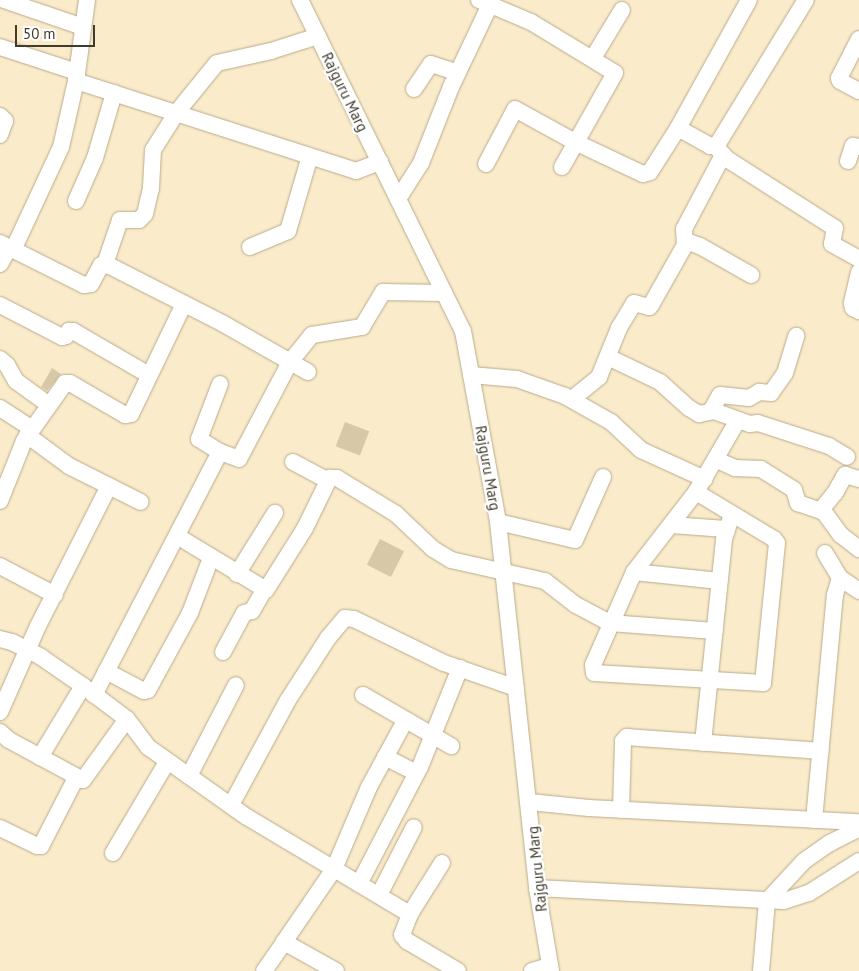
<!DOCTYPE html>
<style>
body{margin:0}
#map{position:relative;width:859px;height:971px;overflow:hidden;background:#faebca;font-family:"PT Sans",sans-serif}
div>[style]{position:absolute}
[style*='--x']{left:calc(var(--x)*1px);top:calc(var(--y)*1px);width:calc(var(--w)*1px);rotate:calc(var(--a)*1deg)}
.building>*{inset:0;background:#d7c9a8;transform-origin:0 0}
.roads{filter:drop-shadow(0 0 1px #b9ab8b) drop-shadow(0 0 1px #b9ab8b)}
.minor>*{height:16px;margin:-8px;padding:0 8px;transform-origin:8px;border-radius:8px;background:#fff}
span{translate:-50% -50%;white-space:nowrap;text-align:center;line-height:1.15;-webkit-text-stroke:4.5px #fff;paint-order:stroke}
.street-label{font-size:15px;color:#413b2e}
.scale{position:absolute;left:15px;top:25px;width:80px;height:22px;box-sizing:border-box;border:2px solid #413b2e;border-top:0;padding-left:6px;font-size:15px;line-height:18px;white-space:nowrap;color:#413b2e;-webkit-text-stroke:4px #fff;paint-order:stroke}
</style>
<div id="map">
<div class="building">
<i style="clip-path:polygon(52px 368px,61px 374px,47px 391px,41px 387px)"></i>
<i style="left:345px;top:422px;width:26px;height:26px;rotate:21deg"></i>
<i style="left:380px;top:539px;width:27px;height:29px;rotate:27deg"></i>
</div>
<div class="roads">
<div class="minor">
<i style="--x:4;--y:0;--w:83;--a:18.9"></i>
<i style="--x:87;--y:0;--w:82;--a:97.7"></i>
<i style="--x:76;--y:81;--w:294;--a:17.8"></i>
<i style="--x:356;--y:171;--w:26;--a:-21"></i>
<i style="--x:300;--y:0;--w:369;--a:63.8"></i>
<i style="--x:463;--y:331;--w:194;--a:79.6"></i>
<i style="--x:498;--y:522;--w:368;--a:83.9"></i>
<i style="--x:537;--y:888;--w:84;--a:80.4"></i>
<i style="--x:479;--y:0;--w:56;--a:22.9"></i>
<i style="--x:531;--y:22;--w:98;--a:31.3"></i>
<i style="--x:615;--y:73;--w:108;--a:119.4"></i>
<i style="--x:859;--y:39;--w:44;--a:117.1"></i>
<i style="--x:839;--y:78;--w:3;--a:72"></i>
<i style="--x:840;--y:81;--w:21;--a:28"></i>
<i style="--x:0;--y:47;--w:81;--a:18"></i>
<i style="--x:593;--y:58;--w:56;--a:-58.9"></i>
<i style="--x:414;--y:89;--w:30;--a:-56"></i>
<i style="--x:431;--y:64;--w:28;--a:18"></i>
<i style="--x:0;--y:116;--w:7;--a:45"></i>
<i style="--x:5;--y:121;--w:15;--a:110"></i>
<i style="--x:678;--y:128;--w:37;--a:29"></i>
<i style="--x:710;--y:146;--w:7;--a:-8"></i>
<i style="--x:717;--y:145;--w:170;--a:-58.5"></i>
<i style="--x:717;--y:148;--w:15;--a:48"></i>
<i style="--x:727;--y:159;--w:128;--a:32.6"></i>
<i style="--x:835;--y:228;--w:16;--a:101"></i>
<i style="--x:832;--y:244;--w:31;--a:29"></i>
<i style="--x:848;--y:161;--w:16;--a:-72"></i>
<i style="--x:853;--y:146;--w:6;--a:9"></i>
<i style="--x:486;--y:164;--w:62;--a:-62.2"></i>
<i style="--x:515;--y:109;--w:68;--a:28.8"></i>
<i style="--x:575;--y:142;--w:75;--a:25.2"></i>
<i style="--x:643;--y:174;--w:7;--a:-16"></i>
<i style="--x:650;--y:172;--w:52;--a:-57.5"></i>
<i style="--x:678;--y:128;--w:146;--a:-61"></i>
<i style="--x:398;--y:199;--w:43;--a:-57.4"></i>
<i style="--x:421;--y:163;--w:82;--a:-68.5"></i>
<i style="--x:451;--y:87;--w:91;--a:-64.6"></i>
<i style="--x:76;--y:201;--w:47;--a:-66.2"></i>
<i style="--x:95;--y:158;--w:68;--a:-73.7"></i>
<i style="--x:686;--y:241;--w:15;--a:20"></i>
<i style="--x:700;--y:246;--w:59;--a:29.6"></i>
<i style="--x:0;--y:243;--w:94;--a:26.6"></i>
<i style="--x:84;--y:285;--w:7;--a:-8"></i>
<i style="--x:91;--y:284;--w:21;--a:-62"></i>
<i style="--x:101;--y:265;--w:9;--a:6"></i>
<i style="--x:110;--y:266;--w:126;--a:27"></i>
<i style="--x:222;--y:323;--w:99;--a:29.7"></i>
<i style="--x:250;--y:247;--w:41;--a:-22.8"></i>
<i style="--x:288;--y:231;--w:78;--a:-73.7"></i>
<i style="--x:13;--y:250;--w:114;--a:-65"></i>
<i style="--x:61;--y:147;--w:68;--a:-77.2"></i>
<i style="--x:0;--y:264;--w:18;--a:-61"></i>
<i style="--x:105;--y:264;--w:46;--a:-71.2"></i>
<i style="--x:120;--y:220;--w:19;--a:0"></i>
<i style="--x:139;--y:220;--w:8;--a:-45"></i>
<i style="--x:145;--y:214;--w:27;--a:-77"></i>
<i style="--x:151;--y:188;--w:38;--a:-87"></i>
<i style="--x:153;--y:150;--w:45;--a:-57.7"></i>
<i style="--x:177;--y:112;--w:63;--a:-50.8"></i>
<i style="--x:217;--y:63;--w:55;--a:-12.5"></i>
<i style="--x:271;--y:51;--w:49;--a:-17.7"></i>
<i style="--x:859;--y:272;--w:32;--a:103"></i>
<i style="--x:852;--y:303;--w:5;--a:79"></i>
<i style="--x:853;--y:308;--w:7;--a:27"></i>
<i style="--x:0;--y:305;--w:70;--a:27.3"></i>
<i style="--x:62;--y:337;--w:4;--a:-14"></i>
<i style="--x:66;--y:336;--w:6;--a:-59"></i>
<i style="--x:69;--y:331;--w:4;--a:0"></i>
<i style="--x:73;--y:331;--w:88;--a:30.1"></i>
<i style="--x:608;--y:357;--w:58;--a:25.7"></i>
<i style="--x:660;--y:382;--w:39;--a:42"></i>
<i style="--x:689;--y:408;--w:12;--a:31"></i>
<i style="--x:699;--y:414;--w:15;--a:-11"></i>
<i style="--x:714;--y:411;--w:38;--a:20"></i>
<i style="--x:750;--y:424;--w:8;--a:-7"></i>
<i style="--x:758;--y:423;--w:75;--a:17.9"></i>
<i style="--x:829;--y:446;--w:21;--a:31"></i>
<i style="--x:0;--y:359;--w:9;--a:41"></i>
<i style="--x:7;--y:365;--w:18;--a:61"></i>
<i style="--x:16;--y:381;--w:41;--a:36"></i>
<i style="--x:471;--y:375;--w:46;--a:5"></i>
<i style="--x:517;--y:379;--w:51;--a:19.5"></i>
<i style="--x:565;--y:396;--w:53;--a:29.5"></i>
<i style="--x:611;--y:422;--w:41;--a:43"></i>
<i style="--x:641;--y:450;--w:70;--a:24.4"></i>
<i style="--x:220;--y:384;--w:59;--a:110.9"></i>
<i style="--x:199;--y:439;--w:25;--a:32"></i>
<i style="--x:220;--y:452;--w:20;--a:20"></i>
<i style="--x:239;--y:459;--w:110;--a:-62.3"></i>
<i style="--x:290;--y:362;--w:35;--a:-51"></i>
<i style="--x:312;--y:335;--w:51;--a:-9.1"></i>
<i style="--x:362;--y:327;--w:41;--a:-59"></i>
<i style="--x:383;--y:292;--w:61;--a:0.9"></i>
<i style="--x:572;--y:399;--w:35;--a:-39"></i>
<i style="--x:599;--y:377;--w:53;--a:-67.8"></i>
<i style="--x:619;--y:328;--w:29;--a:-59"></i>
<i style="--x:634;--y:303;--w:16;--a:15"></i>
<i style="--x:649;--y:307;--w:3;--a:-45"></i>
<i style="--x:651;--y:305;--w:69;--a:-60.5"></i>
<i style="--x:685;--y:245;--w:16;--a:-94"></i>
<i style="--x:684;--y:229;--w:84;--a:-62.2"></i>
<i style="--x:0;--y:408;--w:37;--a:33"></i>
<i style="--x:711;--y:411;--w:18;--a:-61"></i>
<i style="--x:720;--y:395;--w:29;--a:6"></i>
<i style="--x:749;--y:398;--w:12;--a:-31"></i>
<i style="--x:759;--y:392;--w:12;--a:5"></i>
<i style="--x:771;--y:393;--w:24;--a:-55"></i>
<i style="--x:785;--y:373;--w:39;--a:-73"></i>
<i style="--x:27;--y:435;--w:52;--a:36.4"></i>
<i style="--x:69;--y:466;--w:80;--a:26.6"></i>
<i style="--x:717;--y:460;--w:20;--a:24"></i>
<i style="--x:735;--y:468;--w:26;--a:2"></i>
<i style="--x:761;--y:469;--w:39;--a:32"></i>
<i style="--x:794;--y:490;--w:14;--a:73"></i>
<i style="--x:798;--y:503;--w:28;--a:19"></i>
<i style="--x:824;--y:512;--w:29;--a:54"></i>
<i style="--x:841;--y:535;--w:23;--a:38"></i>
<i style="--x:293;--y:462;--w:40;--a:28"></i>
<i style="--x:696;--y:492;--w:91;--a:31.1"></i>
<i style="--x:774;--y:539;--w:5;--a:53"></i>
<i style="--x:777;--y:543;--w:141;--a:95.7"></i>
<i style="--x:763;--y:683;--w:169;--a:-176.6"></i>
<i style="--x:594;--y:673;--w:8;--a:-97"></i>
<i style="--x:593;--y:665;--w:102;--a:-66.2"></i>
<i style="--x:634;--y:572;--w:101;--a:-52.2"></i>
<i style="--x:696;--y:492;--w:83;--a:-59.7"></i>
<i style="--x:0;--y:501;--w:65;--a:-68.2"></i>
<i style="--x:24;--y:441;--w:71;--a:-54.7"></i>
<i style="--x:65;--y:383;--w:5;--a:0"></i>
<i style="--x:70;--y:383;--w:64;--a:30.2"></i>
<i style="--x:125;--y:415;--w:6;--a:-9"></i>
<i style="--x:131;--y:414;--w:122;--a:-64.3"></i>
<i style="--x:821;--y:510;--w:22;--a:-51"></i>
<i style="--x:835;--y:493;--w:21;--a:-61"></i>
<i style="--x:845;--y:475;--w:15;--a:16"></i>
<i style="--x:498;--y:522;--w:79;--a:13.2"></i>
<i style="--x:575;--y:540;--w:69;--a:-66"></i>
<i style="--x:671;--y:525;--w:55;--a:4.2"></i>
<i style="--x:177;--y:536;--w:104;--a:31.2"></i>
<i style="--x:266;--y:590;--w:73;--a:-57.8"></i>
<i style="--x:305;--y:528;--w:52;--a:-63.9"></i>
<i style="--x:328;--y:481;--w:4;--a:-56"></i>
<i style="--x:330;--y:478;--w:7;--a:0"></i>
<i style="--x:337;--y:478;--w:69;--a:31.4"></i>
<i style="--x:396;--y:514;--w:51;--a:43.4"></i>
<i style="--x:433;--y:549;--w:21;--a:31"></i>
<i style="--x:451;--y:560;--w:96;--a:12.6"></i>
<i style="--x:545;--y:581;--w:39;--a:38"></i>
<i style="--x:576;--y:605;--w:38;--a:28"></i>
<i style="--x:610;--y:623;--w:105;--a:4.4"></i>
<i style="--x:825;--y:553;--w:29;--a:59"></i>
<i style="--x:840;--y:578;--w:23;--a:34"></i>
<i style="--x:0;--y:566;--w:62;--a:27.8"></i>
<i style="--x:634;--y:572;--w:86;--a:6"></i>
<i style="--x:237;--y:574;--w:72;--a:-58.1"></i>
<i style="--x:0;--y:639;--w:12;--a:14"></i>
<i style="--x:12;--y:642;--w:33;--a:27"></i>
<i style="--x:41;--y:657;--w:51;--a:34.6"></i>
<i style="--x:83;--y:686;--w:55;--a:36.9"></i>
<i style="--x:127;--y:719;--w:35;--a:53"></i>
<i style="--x:148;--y:747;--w:121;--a:35.3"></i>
<i style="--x:247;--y:817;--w:190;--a:30.8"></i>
<i style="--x:223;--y:652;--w:44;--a:-61.7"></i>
<i style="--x:244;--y:613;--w:8;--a:-14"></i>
<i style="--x:252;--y:611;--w:24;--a:-60"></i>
<i style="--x:106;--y:671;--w:43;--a:27.8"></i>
<i style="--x:144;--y:691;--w:4;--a:-14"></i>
<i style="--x:148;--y:690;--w:88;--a:-61.4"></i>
<i style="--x:190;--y:613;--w:59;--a:-69.1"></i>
<i style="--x:94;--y:695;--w:274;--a:-62.6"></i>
<i style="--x:363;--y:695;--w:102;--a:30.1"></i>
<i style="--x:0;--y:712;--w:94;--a:-66.2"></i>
<i style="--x:38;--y:626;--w:157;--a:-63.1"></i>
<i style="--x:0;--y:732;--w:12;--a:42"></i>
<i style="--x:9;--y:740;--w:84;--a:28.4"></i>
<i style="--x:83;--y:780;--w:75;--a:-54.2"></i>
<i style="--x:703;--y:743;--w:205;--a:-84.1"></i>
<i style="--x:724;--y:539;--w:26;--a:-72"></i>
<i style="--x:40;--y:757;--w:83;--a:-58.8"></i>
<i style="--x:385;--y:757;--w:35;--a:27"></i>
<i style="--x:189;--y:776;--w:102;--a:-62.7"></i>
<i style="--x:530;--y:802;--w:59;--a:5.8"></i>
<i style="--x:589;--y:808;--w:270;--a:3"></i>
<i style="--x:231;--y:805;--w:119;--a:-61.5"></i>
<i style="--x:288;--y:700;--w:74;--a:-57.2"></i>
<i style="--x:328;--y:638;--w:26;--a:-50"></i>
<i style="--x:345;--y:618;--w:9;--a:6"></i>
<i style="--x:354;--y:619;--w:100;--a:26.1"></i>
<i style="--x:444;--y:663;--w:76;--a:19.1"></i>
<i style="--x:621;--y:810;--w:69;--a:-88.3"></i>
<i style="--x:623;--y:741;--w:6;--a:-45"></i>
<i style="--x:627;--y:737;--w:194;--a:4.1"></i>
<i style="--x:814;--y:820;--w:226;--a:-84.7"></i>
<i style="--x:835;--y:595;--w:18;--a:-74"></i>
<i style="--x:0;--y:828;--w:41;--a:25.9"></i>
<i style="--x:37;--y:846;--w:4;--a:0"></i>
<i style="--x:41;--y:846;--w:76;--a:-62.8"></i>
<i style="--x:113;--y:853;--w:106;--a:-59.3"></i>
<i style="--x:442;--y:863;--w:60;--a:122.1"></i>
<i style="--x:410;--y:914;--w:22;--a:111"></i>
<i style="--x:402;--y:935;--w:8;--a:50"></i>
<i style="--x:407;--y:941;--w:59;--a:30.5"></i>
<i style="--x:359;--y:884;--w:132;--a:-62.5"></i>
<i style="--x:420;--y:767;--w:107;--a:-68"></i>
<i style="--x:537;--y:888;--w:247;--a:3"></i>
<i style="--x:784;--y:901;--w:26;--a:-18"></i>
<i style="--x:809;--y:893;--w:59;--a:-32.6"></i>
<i style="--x:379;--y:895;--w:76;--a:-62.8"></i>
<i style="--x:264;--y:971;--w:35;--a:-55"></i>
<i style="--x:336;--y:971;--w:60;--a:-150.9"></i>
<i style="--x:284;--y:942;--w:88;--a:-55.6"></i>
<i style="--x:334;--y:869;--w:89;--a:-66.9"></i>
<i style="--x:369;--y:787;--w:75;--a:-61.4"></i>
<i style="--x:532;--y:971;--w:19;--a:-16"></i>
<i style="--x:761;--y:971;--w:70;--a:-85.1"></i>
<i style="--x:767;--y:901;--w:54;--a:-47.2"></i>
<i style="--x:804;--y:861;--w:32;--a:-35"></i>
<i style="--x:830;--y:843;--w:33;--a:-27"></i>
</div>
</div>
<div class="street-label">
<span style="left:345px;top:92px;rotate:64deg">Rajguru Marg</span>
<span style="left:488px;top:468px;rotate:80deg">Rajguru Marg</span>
<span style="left:537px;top:869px;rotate:-96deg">Rajguru Marg</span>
</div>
<div class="scale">50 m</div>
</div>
